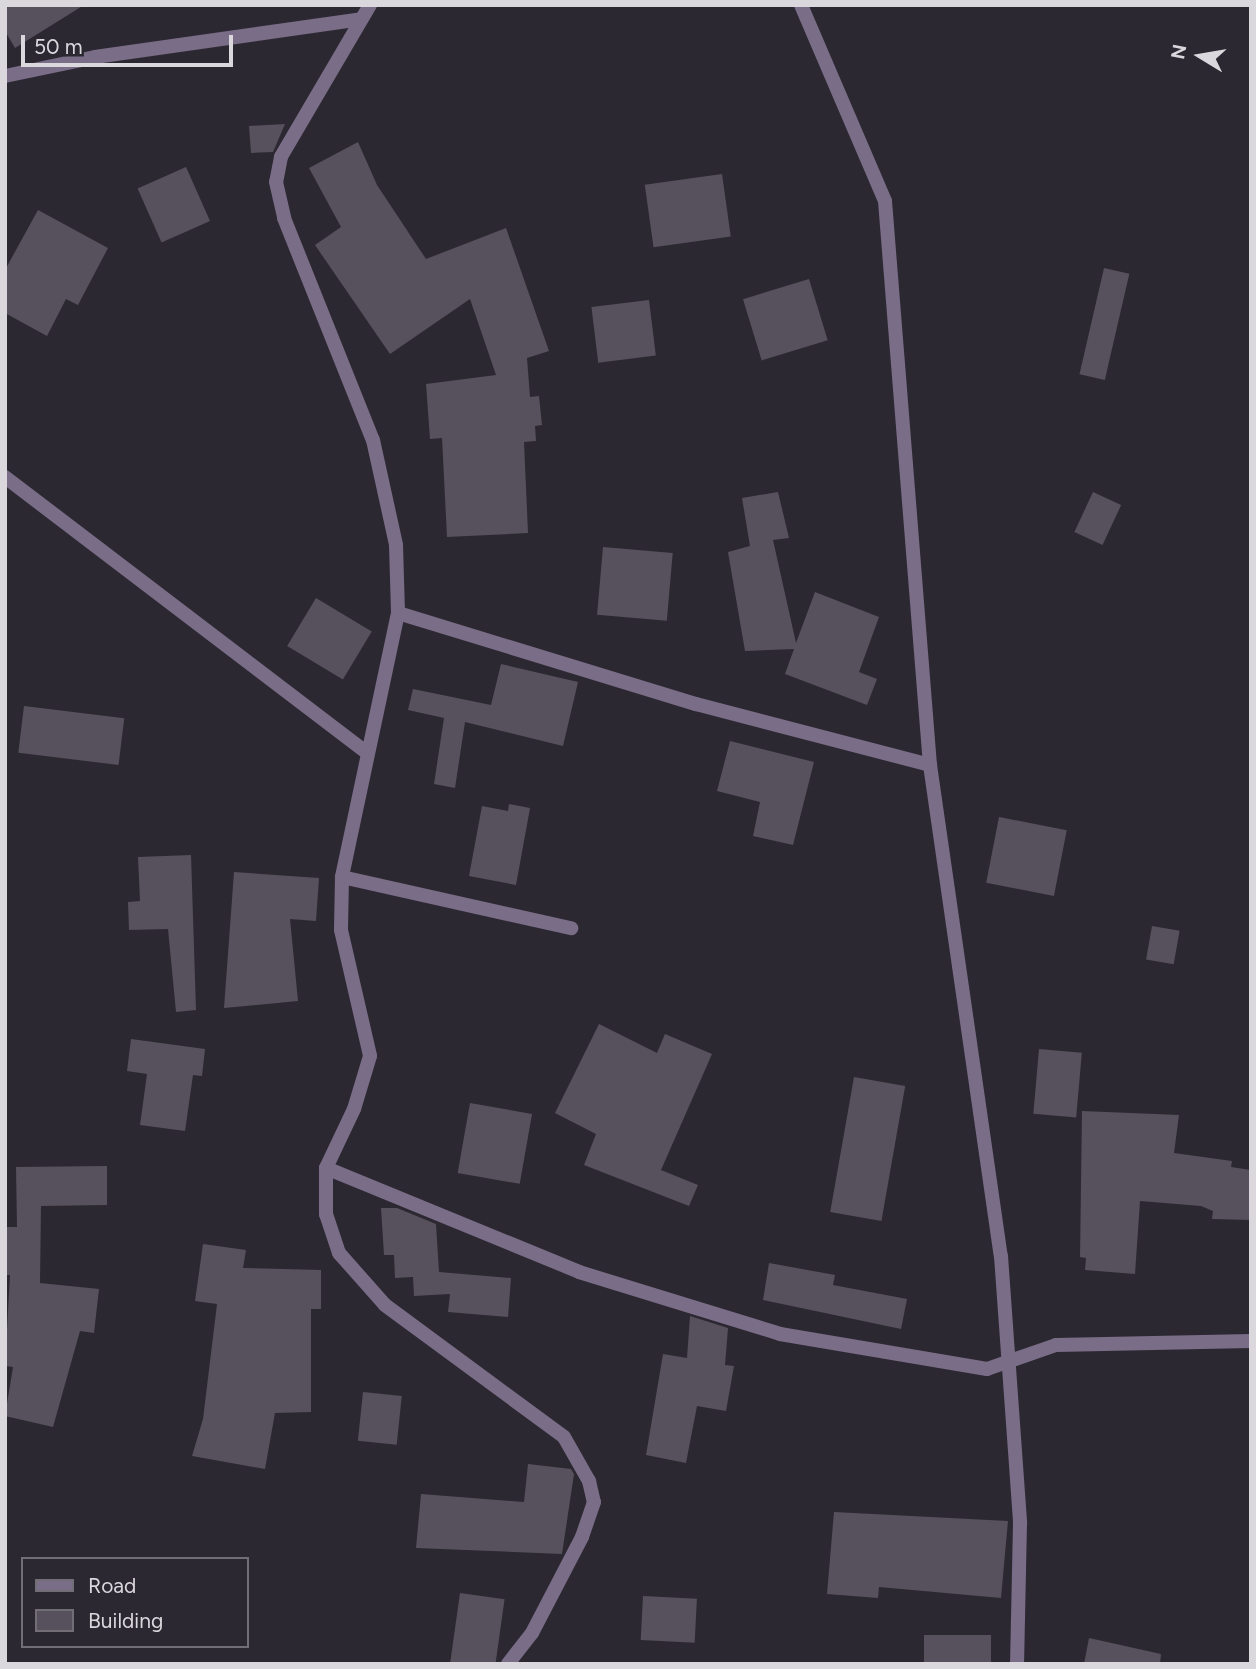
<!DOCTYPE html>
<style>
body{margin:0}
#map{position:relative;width:1256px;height:1669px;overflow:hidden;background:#2c2831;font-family:Figtree,sans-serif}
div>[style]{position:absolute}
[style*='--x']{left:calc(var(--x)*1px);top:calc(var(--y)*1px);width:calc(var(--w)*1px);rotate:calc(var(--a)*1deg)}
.building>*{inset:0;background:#56515c;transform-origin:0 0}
.minor>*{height:14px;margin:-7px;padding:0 7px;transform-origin:7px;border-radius:7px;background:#7a6d88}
span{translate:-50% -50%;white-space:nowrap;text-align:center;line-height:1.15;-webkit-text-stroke:7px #2c2831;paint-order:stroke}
.frame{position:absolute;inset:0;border:7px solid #dad7dd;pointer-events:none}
.legend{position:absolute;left:21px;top:1557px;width:228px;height:91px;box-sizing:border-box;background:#2c2831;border:2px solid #726e76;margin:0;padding:9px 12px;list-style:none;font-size:21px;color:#dad7dd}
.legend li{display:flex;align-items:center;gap:14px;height:35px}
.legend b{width:35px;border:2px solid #726e76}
.north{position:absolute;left:1165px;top:21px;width:70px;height:70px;-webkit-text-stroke:5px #2c2831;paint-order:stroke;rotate:281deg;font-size:19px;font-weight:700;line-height:28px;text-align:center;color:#dad7dd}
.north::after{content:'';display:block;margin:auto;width:24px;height:32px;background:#dad7dd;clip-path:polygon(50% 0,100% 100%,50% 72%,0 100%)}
.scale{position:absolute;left:21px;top:35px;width:212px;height:32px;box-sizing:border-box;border:4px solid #dad7dd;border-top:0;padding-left:9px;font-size:21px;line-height:24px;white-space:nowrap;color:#dad7dd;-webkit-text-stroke:5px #2c2831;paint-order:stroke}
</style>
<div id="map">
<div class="building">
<i style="clip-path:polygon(5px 5px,84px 5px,15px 48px,5px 31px)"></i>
<i style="clip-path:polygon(285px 124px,273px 152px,251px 153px,249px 126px)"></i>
<i style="clip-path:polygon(358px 142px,377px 185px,426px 259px,506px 228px,549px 351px,527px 358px,530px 397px,539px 396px,542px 425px,535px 426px,536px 441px,524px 442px,528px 533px,447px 537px,442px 438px,430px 439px,426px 384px,496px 375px,470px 299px,390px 354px,315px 245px,341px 227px,309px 168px)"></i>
<i style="left:186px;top:167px;width:59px;height:53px;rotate:66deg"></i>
<i style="left:722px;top:174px;width:63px;height:78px;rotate:82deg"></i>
<i style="clip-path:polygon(38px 210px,108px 248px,78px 305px,66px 299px,47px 336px,5px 313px,5px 270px)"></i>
<i style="left:1104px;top:268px;width:26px;height:109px;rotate:13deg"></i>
<i style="left:809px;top:279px;width:64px;height:69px;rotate:73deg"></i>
<i style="left:649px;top:300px;width:56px;height:58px;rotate:83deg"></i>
<i style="clip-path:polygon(778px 492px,789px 538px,773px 540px,796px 643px,815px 592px,879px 617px,859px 672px,877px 679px,867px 705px,785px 674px,794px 649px,745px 651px,728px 552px,750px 546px,742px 498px)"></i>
<i style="left:1093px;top:492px;width:31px;height:44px;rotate:25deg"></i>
<i style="left:603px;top:547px;width:70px;height:68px;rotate:5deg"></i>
<i style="left:316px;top:598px;width:65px;height:56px;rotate:31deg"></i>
<i style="clip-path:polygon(501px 664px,578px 682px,563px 746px,465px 722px,455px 788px,434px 784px,444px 718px,408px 710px,413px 689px,491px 705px)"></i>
<i style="left:24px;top:706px;width:101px;height:47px;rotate:7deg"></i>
<i style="clip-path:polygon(730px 741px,814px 762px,793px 845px,753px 836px,760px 802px,717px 791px)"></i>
<i style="clip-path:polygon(509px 804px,530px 808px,516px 885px,469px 876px,482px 806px,508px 811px)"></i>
<i style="left:999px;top:817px;width:69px;height:67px;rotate:11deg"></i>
<i style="clip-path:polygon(191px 855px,196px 1010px,176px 1012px,168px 929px,129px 930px,128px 902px,140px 901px,138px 857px)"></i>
<i style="clip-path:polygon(234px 872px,319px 878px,316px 921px,290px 919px,298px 1001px,224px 1008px)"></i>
<i style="left:1152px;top:926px;width:28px;height:34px;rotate:10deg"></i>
<i style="clip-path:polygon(599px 1024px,657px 1053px,665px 1034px,712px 1054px,661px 1170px,698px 1185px,689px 1206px,584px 1165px,596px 1134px,555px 1113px)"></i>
<i style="clip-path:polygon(131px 1039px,205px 1049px,202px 1076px,193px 1075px,185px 1131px,140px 1125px,147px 1074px,127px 1071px)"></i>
<i style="left:1039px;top:1049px;width:43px;height:65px;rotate:5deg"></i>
<i style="left:854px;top:1077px;width:52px;height:137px;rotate:10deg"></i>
<i style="left:470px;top:1103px;width:63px;height:71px;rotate:10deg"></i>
<i style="clip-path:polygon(1082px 1111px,1179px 1115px,1174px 1153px,1232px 1161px,1231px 1167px,1251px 1170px,1251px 1220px,1212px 1219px,1213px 1211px,1201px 1206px,1140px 1201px,1135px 1274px,1085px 1270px,1086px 1258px,1080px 1257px)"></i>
<i style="clip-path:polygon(107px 1166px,107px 1205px,41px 1206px,40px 1283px,99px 1289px,94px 1333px,80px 1331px,53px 1427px,5px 1416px,13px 1367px,5px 1366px,10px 1275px,5px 1275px,5px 1227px,17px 1227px,16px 1167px)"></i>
<i style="clip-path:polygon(381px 1208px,397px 1208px,436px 1224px,439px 1272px,511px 1278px,508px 1317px,448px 1312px,450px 1294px,414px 1296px,413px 1277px,395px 1278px,394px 1255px,384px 1255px)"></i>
<i style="clip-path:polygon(203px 1244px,246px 1250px,243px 1268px,321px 1270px,321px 1309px,311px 1309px,311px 1412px,275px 1413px,265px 1469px,192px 1456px,203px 1419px,217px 1304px,195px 1301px)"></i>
<i style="clip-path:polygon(769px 1263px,835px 1275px,833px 1285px,907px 1299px,901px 1329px,763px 1300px)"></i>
<i style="clip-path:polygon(690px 1316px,728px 1328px,725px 1365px,734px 1366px,726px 1411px,697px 1406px,686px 1463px,646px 1455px,663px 1354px,687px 1358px)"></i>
<i style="left:363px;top:1392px;width:39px;height:49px;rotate:6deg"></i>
<i style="clip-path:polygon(528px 1464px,571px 1469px,574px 1474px,562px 1554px,416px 1548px,421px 1494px,524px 1502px)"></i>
<i style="clip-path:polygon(834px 1512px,1008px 1521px,1001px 1598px,879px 1587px,878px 1598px,827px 1594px)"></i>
<i style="left:460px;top:1593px;width:45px;height:72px;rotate:8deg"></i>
<i style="left:643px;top:1596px;width:54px;height:44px;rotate:3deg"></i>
<i style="left:924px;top:1635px;width:67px;height:29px"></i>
<i style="clip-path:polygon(1089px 1638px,1161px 1654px,1160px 1664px,1084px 1664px)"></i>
</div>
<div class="minor">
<i style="--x:370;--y:5;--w:176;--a:120.4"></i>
<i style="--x:281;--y:157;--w:25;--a:101"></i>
<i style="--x:276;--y:182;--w:37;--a:77"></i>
<i style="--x:284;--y:218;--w:239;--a:68.2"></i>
<i style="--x:373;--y:440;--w:107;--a:77.6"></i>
<i style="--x:396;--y:545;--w:68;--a:88.3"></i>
<i style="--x:398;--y:613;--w:270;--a:102"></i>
<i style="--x:342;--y:877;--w:53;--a:91.1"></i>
<i style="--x:341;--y:930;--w:129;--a:77"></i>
<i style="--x:370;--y:1056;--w:55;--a:106.8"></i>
<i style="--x:354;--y:1109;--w:65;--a:115.4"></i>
<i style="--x:326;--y:1168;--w:46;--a:90"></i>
<i style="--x:326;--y:1214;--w:41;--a:71.6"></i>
<i style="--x:339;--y:1253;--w:69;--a:48.5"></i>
<i style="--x:385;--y:1305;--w:222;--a:36.4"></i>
<i style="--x:564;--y:1437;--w:51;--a:60.4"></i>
<i style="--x:589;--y:1481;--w:22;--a:77"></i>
<i style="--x:594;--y:1502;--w:37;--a:109"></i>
<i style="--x:582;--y:1537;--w:108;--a:117.5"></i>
<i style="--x:532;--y:1633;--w:39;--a:128"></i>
<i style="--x:801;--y:5;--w:213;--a:66.8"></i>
<i style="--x:885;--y:201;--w:566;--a:85.44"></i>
<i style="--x:930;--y:765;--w:496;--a:81.8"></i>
<i style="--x:1001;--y:1256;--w:268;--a:85.9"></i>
<i style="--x:1020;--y:1523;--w:141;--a:91.2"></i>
<i style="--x:5;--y:76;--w:92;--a:-11.9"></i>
<i style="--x:95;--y:57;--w:269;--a:-8.1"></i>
<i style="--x:5;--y:477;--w:455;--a:37.3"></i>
<i style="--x:398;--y:613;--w:312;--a:17"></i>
<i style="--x:696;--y:704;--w:242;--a:14.6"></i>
<i style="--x:342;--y:877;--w:235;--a:12.6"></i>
<i style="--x:326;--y:1168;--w:274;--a:22.3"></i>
<i style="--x:579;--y:1272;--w:210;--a:17.1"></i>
<i style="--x:780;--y:1334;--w:210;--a:9.6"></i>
<i style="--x:987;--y:1369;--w:73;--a:-19.2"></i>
<i style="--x:1056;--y:1345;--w:195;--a:-1.2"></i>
</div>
<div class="frame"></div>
<ul class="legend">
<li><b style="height:9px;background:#7a6d88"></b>Road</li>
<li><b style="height:19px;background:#56515c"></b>Building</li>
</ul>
<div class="north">N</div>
<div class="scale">50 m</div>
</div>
